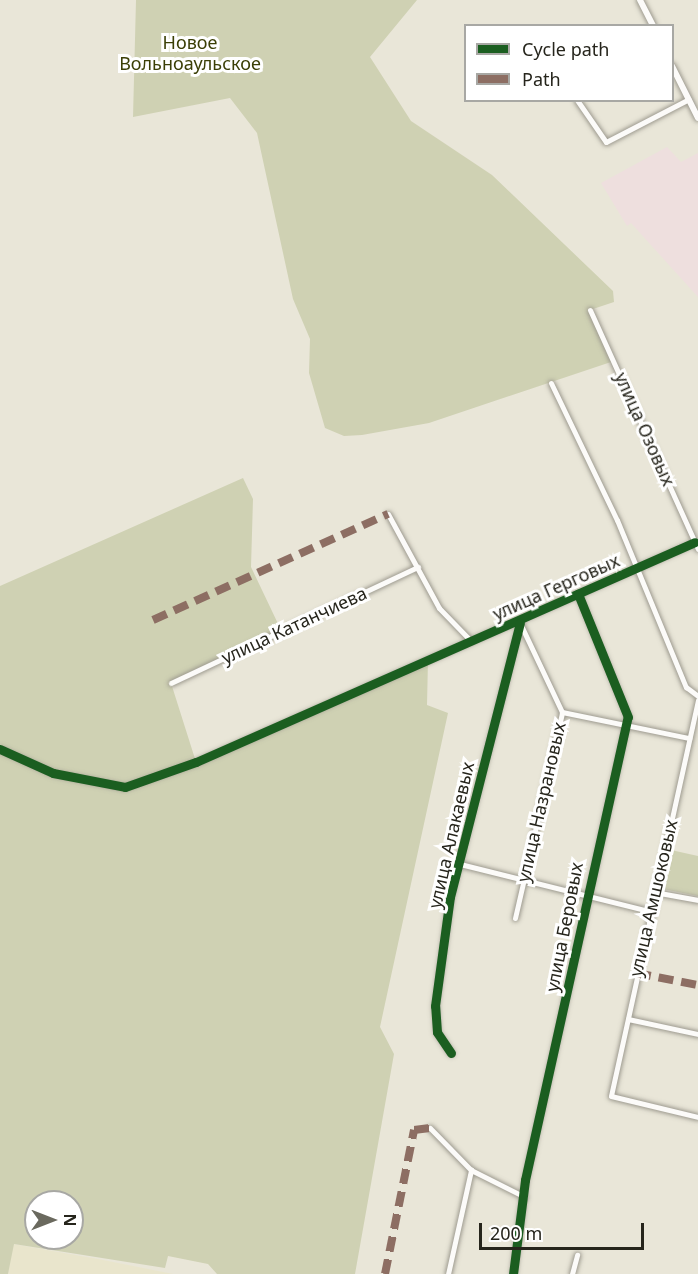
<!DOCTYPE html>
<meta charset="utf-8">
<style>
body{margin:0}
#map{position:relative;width:698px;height:1274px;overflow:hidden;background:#e9e6d8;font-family:"Noto Sans",sans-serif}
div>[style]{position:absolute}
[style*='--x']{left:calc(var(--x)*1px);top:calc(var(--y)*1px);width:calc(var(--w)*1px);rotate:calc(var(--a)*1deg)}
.built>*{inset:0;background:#e9e5cc}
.industrial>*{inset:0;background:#eedfde}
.green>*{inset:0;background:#cfd1b3}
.roads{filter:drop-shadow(0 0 2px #9e9b90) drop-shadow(0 0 2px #9e9b90)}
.minor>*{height:5px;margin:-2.5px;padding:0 2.5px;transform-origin:2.5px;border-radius:2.5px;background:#fcfbf9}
.tertiary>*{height:6px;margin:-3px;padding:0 3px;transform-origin:3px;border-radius:3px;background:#fcfbf9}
.quiet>*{height:8px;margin-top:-4px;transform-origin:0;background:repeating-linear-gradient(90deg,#8d6e63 0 15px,transparent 0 23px)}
.cycleway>*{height:9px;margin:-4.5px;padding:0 4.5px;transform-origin:4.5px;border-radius:4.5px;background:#1b5e20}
span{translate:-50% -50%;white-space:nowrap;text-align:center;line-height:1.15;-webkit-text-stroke:6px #fff;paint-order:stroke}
.park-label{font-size:18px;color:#3b3f06}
.street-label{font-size:18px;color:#26251c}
.legend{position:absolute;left:464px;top:24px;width:210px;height:78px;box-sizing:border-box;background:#fff;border:2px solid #a8a8a4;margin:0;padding:8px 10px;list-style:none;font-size:18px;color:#26251c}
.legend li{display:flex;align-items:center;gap:12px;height:30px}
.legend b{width:30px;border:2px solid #a8a8a4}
.north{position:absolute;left:24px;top:1190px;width:60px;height:60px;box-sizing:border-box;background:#fff;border:2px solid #a8a8a4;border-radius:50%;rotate:90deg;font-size:16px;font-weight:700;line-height:24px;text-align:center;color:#26251c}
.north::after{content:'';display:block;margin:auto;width:21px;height:27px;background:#6a695e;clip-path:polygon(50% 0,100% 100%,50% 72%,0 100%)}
.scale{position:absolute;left:479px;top:1223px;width:165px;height:27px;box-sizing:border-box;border:3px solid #26251c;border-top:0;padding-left:8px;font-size:18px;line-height:21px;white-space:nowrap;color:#26251c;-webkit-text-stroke:4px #fff;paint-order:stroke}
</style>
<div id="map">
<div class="built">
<i style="clip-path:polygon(13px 1244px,98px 1259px,173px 1274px,8px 1274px)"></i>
</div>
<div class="industrial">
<i style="clip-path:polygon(667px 147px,681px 162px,698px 153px,698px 297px,631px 223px,627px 226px,601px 183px)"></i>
</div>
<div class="green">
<i style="clip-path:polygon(136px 0,417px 0,370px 57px,411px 121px,492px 175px,613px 291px,614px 302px,590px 310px,614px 361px,429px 423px,362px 435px,344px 436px,325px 428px,309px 373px,310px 339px,293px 299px,257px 133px,230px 98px,133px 117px)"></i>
<i style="clip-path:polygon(evenodd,243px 478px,253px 499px,251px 567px,281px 630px,171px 683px,196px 762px,428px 660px,427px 705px,448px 713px,380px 1027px,394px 1054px,355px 1274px,217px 1274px,208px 1264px,168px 1256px,165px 1268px,14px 1244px,8px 1274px,0 1274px,0 586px,243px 478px,36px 1202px,72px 1202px,72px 1238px,36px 1238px,36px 1202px)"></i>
<i style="clip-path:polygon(671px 850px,698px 856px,698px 896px,663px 889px)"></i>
</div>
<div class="roads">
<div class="minor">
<i style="--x:577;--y:100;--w:51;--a:55.4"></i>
<i style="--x:606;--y:142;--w:93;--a:-27.4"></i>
<i style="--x:590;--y:310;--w:262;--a:65.7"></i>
<i style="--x:551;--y:383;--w:152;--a:64.3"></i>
<i style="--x:617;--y:520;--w:181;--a:67.6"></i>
<i style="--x:686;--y:687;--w:15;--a:37"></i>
<i style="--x:388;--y:514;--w:107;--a:61.5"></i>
<i style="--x:439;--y:608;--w:46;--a:45.9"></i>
<i style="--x:171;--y:683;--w:273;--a:-25.2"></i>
<i style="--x:698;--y:700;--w:405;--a:102.4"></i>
<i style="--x:611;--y:1096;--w:89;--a:13.6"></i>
<i style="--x:562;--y:712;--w:130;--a:11.6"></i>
<i style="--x:0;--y:749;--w:58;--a:24.4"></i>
<i style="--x:53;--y:773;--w:73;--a:11"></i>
<i style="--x:125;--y:787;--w:75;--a:-19.4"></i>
<i style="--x:196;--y:762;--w:545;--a:-23.79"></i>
<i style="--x:460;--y:864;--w:194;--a:14"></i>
<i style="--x:654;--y:892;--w:45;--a:10.3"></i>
<i style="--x:515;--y:918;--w:211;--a:-77.1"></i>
<i style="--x:562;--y:712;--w:98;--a:-115.3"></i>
<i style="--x:628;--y:1019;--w:72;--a:12.1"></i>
<i style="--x:451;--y:1053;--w:25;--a:-124"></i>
<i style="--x:437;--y:1032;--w:26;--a:-94"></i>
<i style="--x:435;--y:1006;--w:110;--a:-82.2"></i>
<i style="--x:450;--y:897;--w:283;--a:-75.7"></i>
<i style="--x:430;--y:1128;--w:59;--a:45.7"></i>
<i style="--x:471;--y:1170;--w:60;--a:26.6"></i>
<i style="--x:448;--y:1274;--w:107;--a:-77.5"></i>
<i style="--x:513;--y:1274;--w:95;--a:-82.7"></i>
<i style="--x:525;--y:1180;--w:474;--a:-77.5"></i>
<i style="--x:628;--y:717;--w:133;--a:-112.1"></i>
<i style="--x:572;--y:1274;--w:20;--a:-75"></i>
</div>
<div class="tertiary">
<i style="--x:640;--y:0;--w:29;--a:63"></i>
<i style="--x:672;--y:66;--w:58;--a:63.4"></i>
</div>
</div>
<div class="quiet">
<i style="--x:153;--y:620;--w:258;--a:-24.3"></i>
<i style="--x:636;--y:973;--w:63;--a:11"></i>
<i style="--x:385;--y:1274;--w:147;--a:-78.6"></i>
<i style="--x:414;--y:1130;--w:16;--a:-7"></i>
</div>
<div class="cycleway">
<i style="--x:0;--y:749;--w:58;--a:24.4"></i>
<i style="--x:53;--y:773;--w:73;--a:11"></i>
<i style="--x:125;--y:787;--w:75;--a:-19.4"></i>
<i style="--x:196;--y:762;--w:545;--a:-23.79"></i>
<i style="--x:451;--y:1053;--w:25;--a:-124"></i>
<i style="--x:437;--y:1032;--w:26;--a:-94"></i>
<i style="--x:435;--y:1006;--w:110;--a:-82.2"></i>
<i style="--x:450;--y:897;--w:283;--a:-75.7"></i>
<i style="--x:513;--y:1274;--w:95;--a:-82.7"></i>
<i style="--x:525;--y:1180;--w:474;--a:-77.5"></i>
<i style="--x:628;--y:717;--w:133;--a:-112.1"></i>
</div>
<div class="park-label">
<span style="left:190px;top:53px">Новое<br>Вольноаульское</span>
</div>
<div class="street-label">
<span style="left:645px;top:429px;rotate:66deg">улица Озовых</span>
<span style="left:556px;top:587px;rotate:-24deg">улица Герговых</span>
<span style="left:294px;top:625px;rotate:-25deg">улица Катанчиева</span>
<span style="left:541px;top:802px;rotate:-77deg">улица Назрановых</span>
<span style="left:451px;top:835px;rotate:-77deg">улица Алакаевых</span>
<span style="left:653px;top:898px;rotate:-77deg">улица Амшоковых</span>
<span style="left:564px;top:927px;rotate:-79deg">улица Беровых</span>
</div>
<ul class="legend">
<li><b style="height:8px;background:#1b5e20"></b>Cycle path</li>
<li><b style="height:8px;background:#8d6e63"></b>Path</li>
</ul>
<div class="north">N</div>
<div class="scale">200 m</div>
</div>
